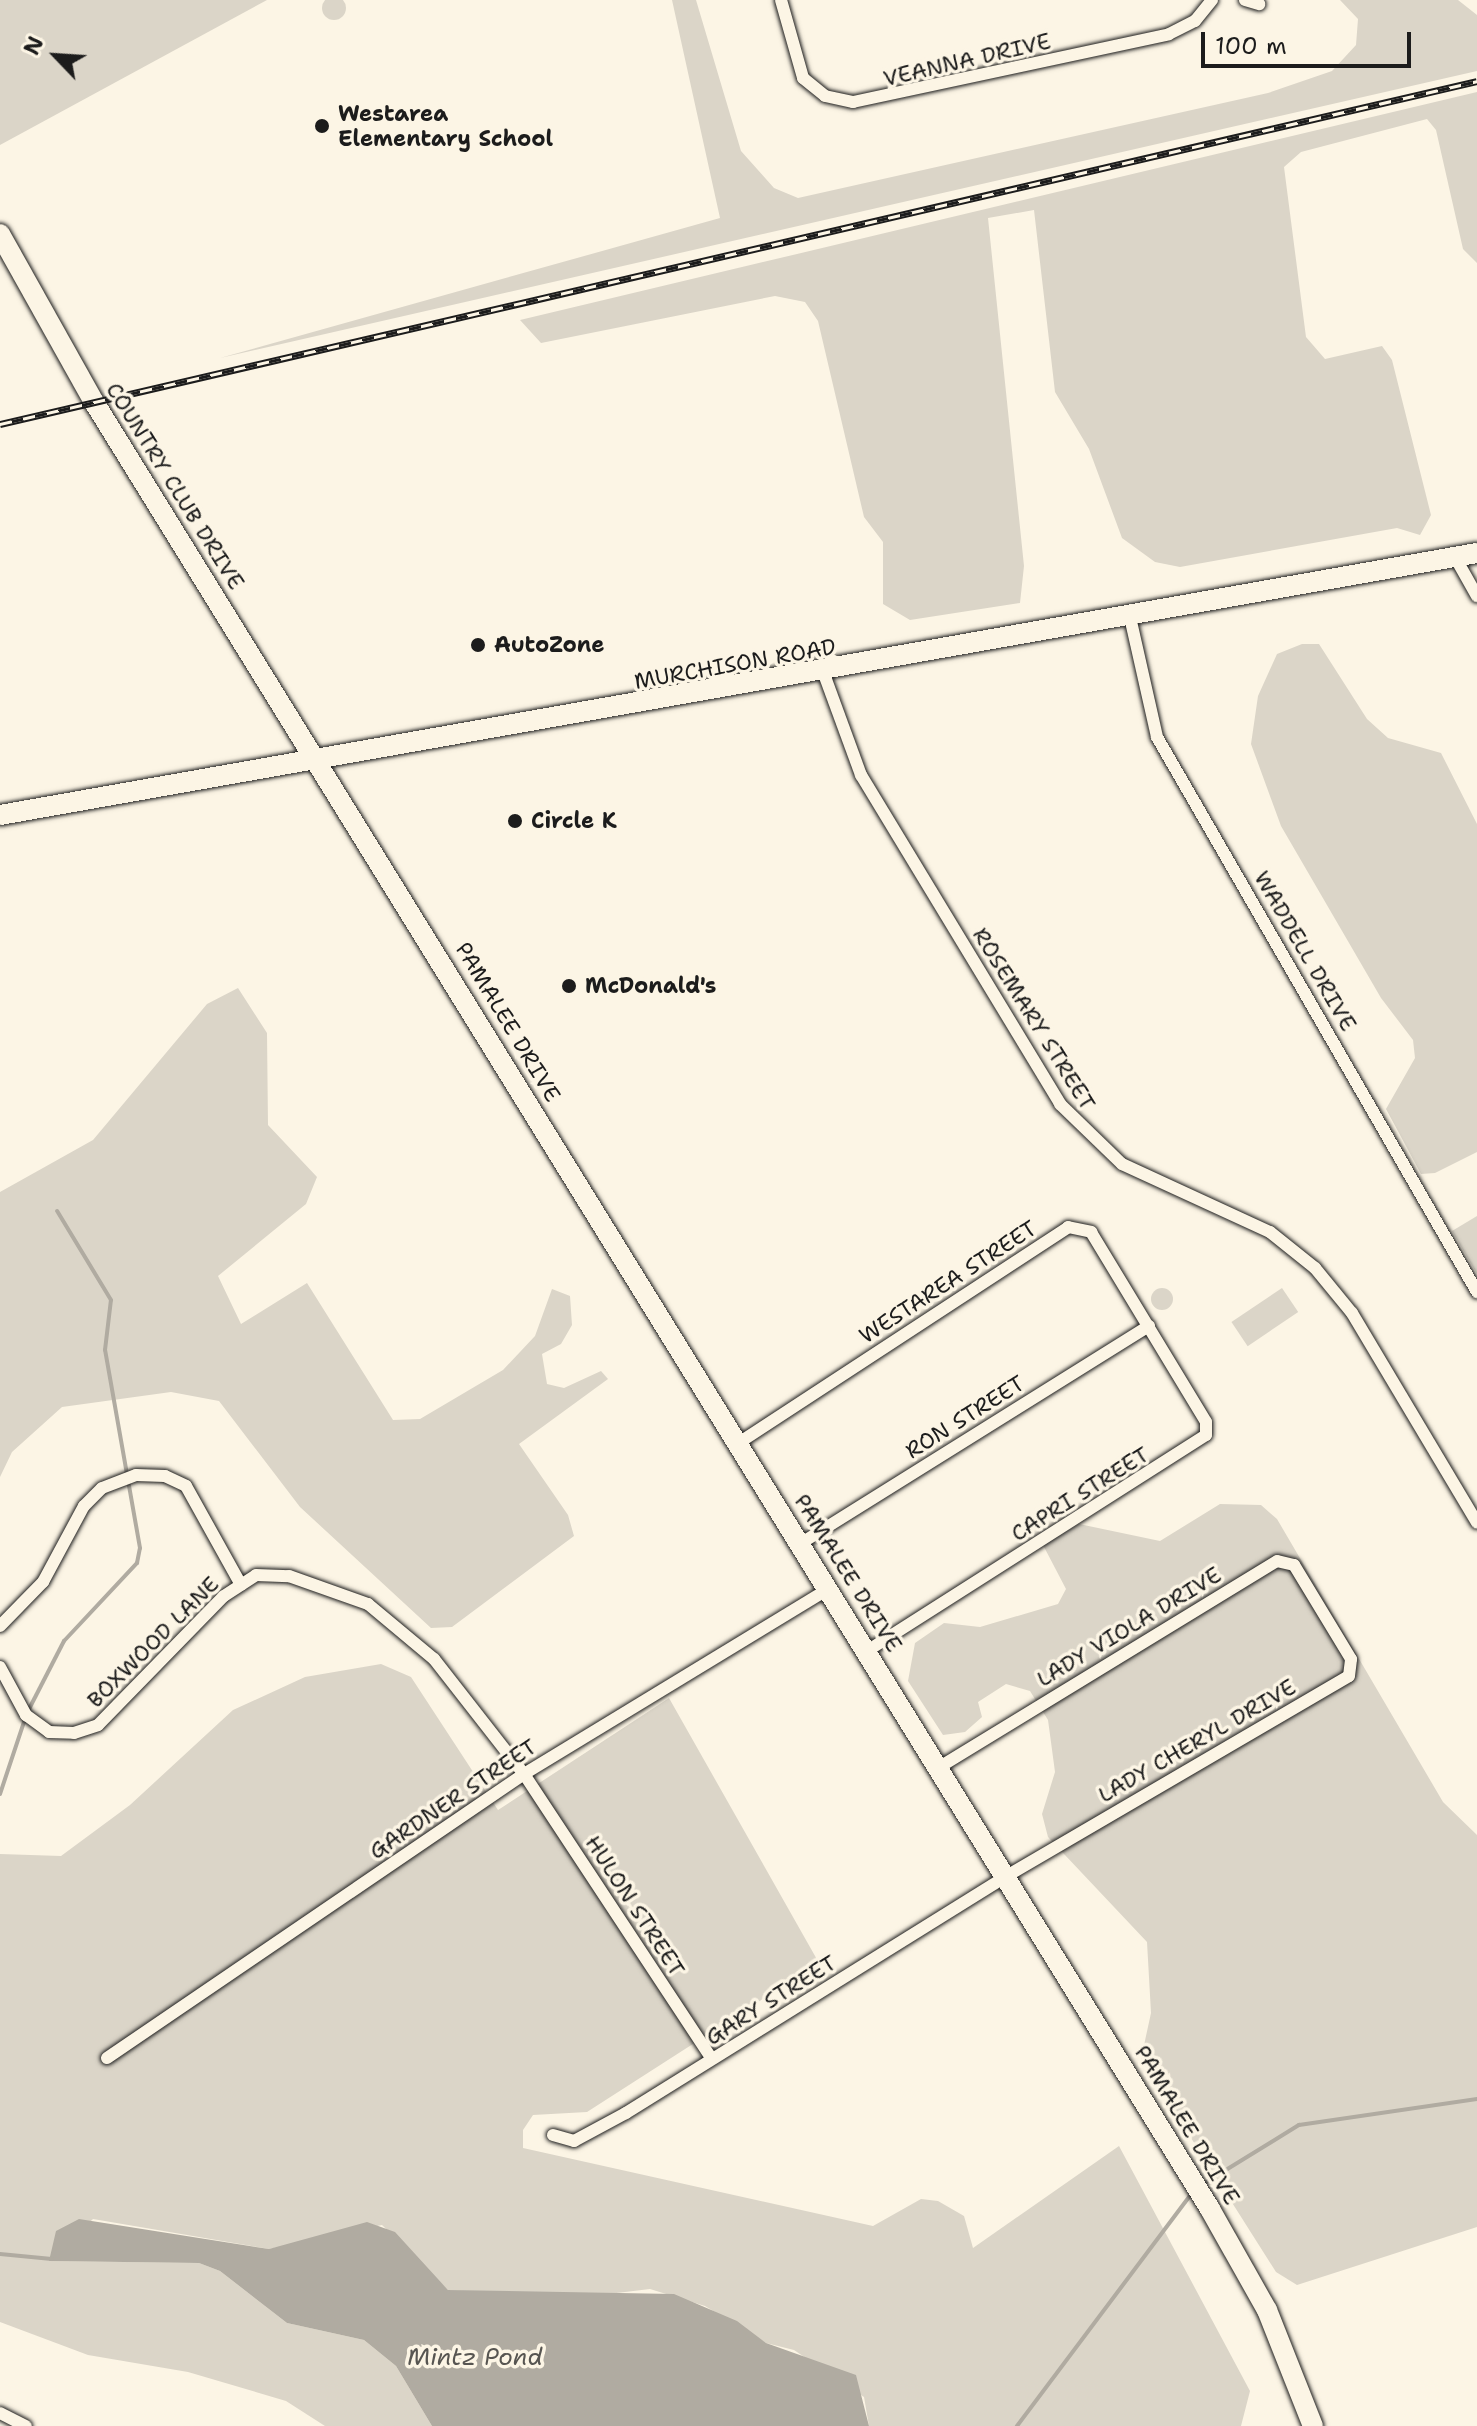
<!DOCTYPE html>
<style>
body{margin:0}
#map{position:relative;width:1477px;height:2426px;overflow:hidden;background:#fcf5e5;font-family:"Shantell Sans",sans-serif}
div>[style]{position:absolute}
[style*='--x']{left:calc(var(--x)*1px);top:calc(var(--y)*1px);width:calc(var(--w)*1px);rotate:calc(var(--a)*1deg)}
.green>*{inset:0;background:#dbd5c8;transform-origin:0 0}
.round{border-radius:50%}
.water>*{inset:0;background:#b0aba1}
.stream>*{height:4px;margin:-2px;padding:0 2px;transform-origin:2px;border-radius:2px;background:#b0aba1}
.roads{filter:drop-shadow(0 0 2px #1c1c1c) drop-shadow(0 0 2px #1c1c1c)}
.minor>*{height:12px;margin:-6px;padding:0 6px;transform-origin:6px;border-radius:6px;background:#fcf5e5}
.primary>*{height:20px;margin:-10px;padding:0 10px;transform-origin:10px;border-radius:10px;background:#fcf5e5}
.rail>*{height:7px;margin-top:-3.5px;transform-origin:0;background:repeating-linear-gradient(90deg,#fcf5e5 0 12px,#1c1c1c 0 24px);box-sizing:border-box;border-block:2px solid #1c1c1c}
.dots>*{width:22px;height:22px;translate:-50% -50%;box-sizing:border-box;border:4px solid #fcf5e5;border-radius:50%}
span{translate:-50% -50%;white-space:nowrap;text-align:center;line-height:1.15;-webkit-text-stroke:7px #fcf5e5;paint-order:stroke}
.street-label{font-size:22px;color:#1c1c1c}
.poi-label{font-size:22px;color:#1c1c1c;font-weight:700}
.left{translate:0 -50%;text-align:left}
.water-label{font-size:24px;color:#575551;font-style:italic}
.north{position:absolute;left:16px;top:16px;width:80px;height:80px;-webkit-text-stroke:6px #fcf5e5;paint-order:stroke;rotate:295deg;font-size:22px;font-weight:700;line-height:32px;text-align:center;color:#1c1c1c}
.north::after{content:'';display:block;margin:auto;width:28px;height:36px;background:#1c1c1c;clip-path:polygon(50% 0,100% 100%,50% 72%,0 100%)}
.scale{position:absolute;left:1201px;top:32px;width:210px;height:36px;box-sizing:border-box;border:4px solid #1c1c1c;border-top:0;padding-left:10px;font-size:24px;line-height:28px;white-space:nowrap;color:#1c1c1c;-webkit-text-stroke:6px #fcf5e5;paint-order:stroke}
</style>
<div id="map">
<div class="green">
<i class="round" style="left:322px;top:-4px;width:24px;height:24px"></i>
<i style="clip-path:polygon(0 0,267px 0,0 145px)"></i>
<i style="clip-path:polygon(672px 0,696px 0,741px 151px,774px 188px,798px 198px,1268px 93px,1332px 71px,1356px 45px,1358px 19px,1340px 0,1458px 0,1477px 15px,1477px 71px,220px 358px,720px 218px)"></i>
<i style="clip-path:polygon(1477px 92px,1477px 263px,1463px 249px,1436px 130px,1427px 119px,1301px 152px,1284px 167px,1306px 337px,1325px 359px,1382px 346px,1392px 360px,1431px 515px,1420px 535px,1397px 528px,1180px 567px,1155px 562px,1122px 538px,1089px 449px,1055px 392px,1034px 210px,988px 218px,1024px 566px,1020px 603px,910px 620px,883px 604px,883px 542px,864px 517px,818px 321px,805px 302px,775px 296px,541px 343px,520px 320px)"></i>
<i style="clip-path:polygon(1302px 644px,1319px 644px,1367px 719px,1388px 738px,1441px 753px,1477px 824px,1477px 1152px,1435px 1173px,1421px 1174px,1386px 1109px,1415px 1058px,1413px 1040px,1381px 998px,1281px 826px,1251px 744px,1258px 696px,1277px 654px)"></i>
<i style="clip-path:polygon(238px 988px,267px 1033px,268px 1125px,317px 1177px,306px 1204px,218px 1276px,241px 1324px,307px 1283px,393px 1420px,420px 1419px,503px 1370px,535px 1336px,552px 1289px,570px 1296px,572px 1325px,561px 1344px,542px 1354px,547px 1384px,564px 1388px,601px 1371px,608px 1379px,519px 1444px,568px 1515px,574px 1536px,452px 1627px,431px 1628px,300px 1507px,219px 1401px,171px 1392px,62px 1407px,12px 1452px,0 1477px,0 1192px,93px 1140px,207px 1004px)"></i>
<i style="clip-path:polygon(1477px 1216px,1477px 1274px,1452px 1231px)"></i>
<i class="round" style="left:1151px;top:1288px;width:22px;height:22px"></i>
<i style="left:1282px;top:1288px;width:29px;height:61px;rotate:56deg"></i>
<i style="clip-path:polygon(1220px 1504px,1261px 1505px,1277px 1519px,1443px 1802px,1477px 1835px,1477px 2227px,1297px 2285px,1276px 2272px,1141px 2059px,1151px 2013px,1147px 1942px,1048px 1837px,1042px 1814px,1055px 1772px,1048px 1720px,1030px 1691px,1006px 1684px,978px 1702px,982px 1717px,965px 1732px,943px 1735px,908px 1681px,915px 1643px,944px 1623px,980px 1627px,1058px 1604px,1066px 1589px,1043px 1545px,1079px 1524px,1160px 1541px)"></i>
<i style="clip-path:polygon(381px 1664px,411px 1677px,498px 1810px,669px 1698px,819px 1963px,587px 2112px,533px 2115px,523px 2130px,523px 2148px,873px 2226px,921px 2199px,938px 2201px,964px 2216px,973px 2248px,1119px 2146px,1250px 2391px,1241px 2426px,869px 2426px,864px 2397px,794px 2350px,766px 2343px,705px 2306px,650px 2289px,575px 2298px,448px 2290px,382px 2225px,269px 2249px,93px 2219px,50px 2261px,199px 2263px,220px 2271px,287px 2323px,364px 2340px,396px 2366px,432px 2426px,325px 2426px,286px 2401px,188px 2372px,88px 2355px,0 2322px,0 1854px,61px 1856px,130px 1805px,233px 1710px,305px 1677px)"></i>
</div>
<div class="water">
<i style="clip-path:polygon(79px 2219px,269px 2249px,367px 2222px,395px 2232px,448px 2290px,674px 2294px,737px 2321px,766px 2343px,856px 2375px,869px 2426px,432px 2426px,396px 2366px,364px 2340px,287px 2323px,220px 2271px,199px 2263px,49px 2261px,56px 2231px)"></i>
</div>
<div class="stream">
<i style="--x:28;--y:1711;--w:79;--a:-62.8"></i>
<i style="--x:64;--y:1641;--w:107;--a:-46.9"></i>
<i style="--x:137;--y:1563;--w:15;--a:-79"></i>
<i style="--x:140;--y:1548;--w:201;--a:-100"></i>
<i style="--x:105;--y:1350;--w:50;--a:-83.2"></i>
<i style="--x:111;--y:1300;--w:104;--a:-121.2"></i>
<i style="--x:0;--y:1794;--w:79;--a:-71.6"></i>
<i style="--x:1203;--y:2184;--w:113;--a:-31.6"></i>
<i style="--x:1299;--y:2125;--w:180;--a:-8.3"></i>
<i style="--x:0;--y:2254;--w:52;--a:5.5"></i>
<i style="--x:1017;--y:2426;--w:293;--a:-53.1"></i>
</div>
<div class="roads">
<div class="minor">
<i style="--x:781;--y:0;--w:81;--a:74.2"></i>
<i style="--x:803;--y:78;--w:28;--a:39"></i>
<i style="--x:825;--y:96;--w:29;--a:12"></i>
<i style="--x:853;--y:102;--w:323;--a:-12.1"></i>
<i style="--x:1169;--y:34;--w:29;--a:-27"></i>
<i style="--x:1195;--y:21;--w:27;--a:-51"></i>
<i style="--x:1245;--y:0;--w:15;--a:16"></i>
<i style="--x:1455;--y:557;--w:45;--a:60.6"></i>
<i style="--x:1130;--y:617;--w:123;--a:77.3"></i>
<i style="--x:1157;--y:737;--w:641;--a:60.03"></i>
<i style="--x:824;--y:674;--w:108;--a:69.9"></i>
<i style="--x:861;--y:775;--w:385;--a:58.8"></i>
<i style="--x:1060;--y:1104;--w:86;--a:44.1"></i>
<i style="--x:1122;--y:1164;--w:163;--a:24.7"></i>
<i style="--x:1270;--y:1232;--w:58;--a:38.7"></i>
<i style="--x:1315;--y:1268;--w:58;--a:50.6"></i>
<i style="--x:1352;--y:1313;--w:244;--a:59.2"></i>
<i style="--x:737;--y:1444;--w:396;--a:-33.2"></i>
<i style="--x:1068;--y:1227;--w:24;--a:12"></i>
<i style="--x:1091;--y:1232;--w:222;--a:58.8"></i>
<i style="--x:1206;--y:1422;--w:13;--a:90"></i>
<i style="--x:1206;--y:1435;--w:401;--a:147.5"></i>
<i style="--x:803;--y:1542;--w:408;--a:-32"></i>
<i style="--x:0;--y:1626;--w:62;--a:-45.7"></i>
<i style="--x:43;--y:1582;--w:86;--a:-61.7"></i>
<i style="--x:84;--y:1506;--w:25;--a:-45"></i>
<i style="--x:102;--y:1488;--w:36;--a:-21"></i>
<i style="--x:136;--y:1475;--w:29;--a:2"></i>
<i style="--x:165;--y:1476;--w:23;--a:25"></i>
<i style="--x:186;--y:1486;--w:113;--a:60.9"></i>
<i style="--x:0;--y:1667;--w:55;--a:61.6"></i>
<i style="--x:26;--y:1715;--w:29;--a:36"></i>
<i style="--x:49;--y:1732;--w:25;--a:2"></i>
<i style="--x:74;--y:1733;--w:25;--a:-18"></i>
<i style="--x:98;--y:1725;--w:180;--a:-45.7"></i>
<i style="--x:224;--y:1596;--w:38;--a:-33"></i>
<i style="--x:256;--y:1575;--w:33;--a:2"></i>
<i style="--x:289;--y:1576;--w:84;--a:19.5"></i>
<i style="--x:368;--y:1604;--w:86;--a:39.8"></i>
<i style="--x:434;--y:1659;--w:146;--a:52"></i>
<i style="--x:524;--y:1774;--w:341;--a:56.6"></i>
<i style="--x:107;--y:2058;--w:505;--a:-34.26"></i>
<i style="--x:524;--y:1774;--w:358;--a:-31.3"></i>
<i style="--x:553;--y:2135;--w:22;--a:16"></i>
<i style="--x:574;--y:2141;--w:59;--a:-28.3"></i>
<i style="--x:626;--y:2113;--w:446;--a:-31.9"></i>
<i style="--x:1005;--y:1877;--w:398;--a:-30.3"></i>
<i style="--x:1349;--y:1676;--w:17;--a:-83"></i>
<i style="--x:1351;--y:1659;--w:110;--a:-121.2"></i>
<i style="--x:1294;--y:1565;--w:17;--a:-167"></i>
<i style="--x:1277;--y:1561;--w:396;--a:148.6"></i>
<i style="--x:0;--y:2413;--w:29;--a:27"></i>
</div>
<div class="primary">
<i style="--x:0;--y:234;--w:193;--a:60.8"></i>
<i style="--x:94;--y:402;--w:2124;--a:58.3"></i>
<i style="--x:1210;--y:2209;--w:116;--a:60.6"></i>
<i style="--x:1267;--y:2310;--w:125;--a:68.4"></i>
<i style="--x:0;--y:815;--w:1500;--a:-10.06"></i>
</div>
</div>
<div class="rail">
<i style="--x:0;--y:424;--w:1516;--a:-13.07"></i>
</div>
<div class="dots">
<i style="left:322px;top:126px;background:#1c1c1c"></i>
<i style="left:478px;top:645px;background:#1c1c1c"></i>
<i style="left:515px;top:821px;background:#1c1c1c"></i>
<i style="left:569px;top:986px;background:#1c1c1c"></i>
</div>
<div class="street-label">
<span style="left:967px;top:60px;rotate:-13deg">VEANNA DRIVE</span>
<span style="left:175px;top:486px;rotate:58deg">COUNTRY CLUB DRIVE</span>
<span style="left:735px;top:664px;rotate:-10deg">MURCHISON ROAD</span>
<span style="left:1305px;top:951px;rotate:60deg">WADDELL DRIVE</span>
<span style="left:1034px;top:1019px;rotate:58deg">ROSEMARY STREET</span>
<span style="left:508px;top:1022px;rotate:59deg">PAMALEE DRIVE</span>
<span style="left:948px;top:1282px;rotate:-33deg">WESTAREA STREET</span>
<span style="left:965px;top:1417px;rotate:-32deg">RON STREET</span>
<span style="left:1080px;top:1494px;rotate:-32deg">CAPRI STREET</span>
<span style="left:848px;top:1573px;rotate:58deg">PAMALEE DRIVE</span>
<span style="left:1129px;top:1627px;rotate:-31deg">LADY VIOLA DRIVE</span>
<span style="left:153px;top:1642px;rotate:-45deg">BOXWOOD LANE</span>
<span style="left:1197px;top:1741px;rotate:-30deg">LADY CHERYL DRIVE</span>
<span style="left:453px;top:1799px;rotate:-34deg">GARDNER STREET</span>
<span style="left:635px;top:1906px;rotate:57deg">HULON STREET</span>
<span style="left:771px;top:2000px;rotate:-32deg">GARY STREET</span>
<span style="left:1187px;top:2125px;rotate:59deg">PAMALEE DRIVE</span>
</div>
<div class="poi-label">
<span class="left" style="left:338px;top:126px">Westarea<br>Elementary School</span>
<span class="left" style="left:494px;top:645px">AutoZone</span>
<span class="left" style="left:531px;top:821px">Circle K</span>
<span class="left" style="left:585px;top:986px">McDonald's</span>
</div>
<div class="water-label">
<span style="left:475px;top:2358px">Mintz Pond</span>
</div>
<div class="north">N</div>
<div class="scale">100 m</div>
</div>
